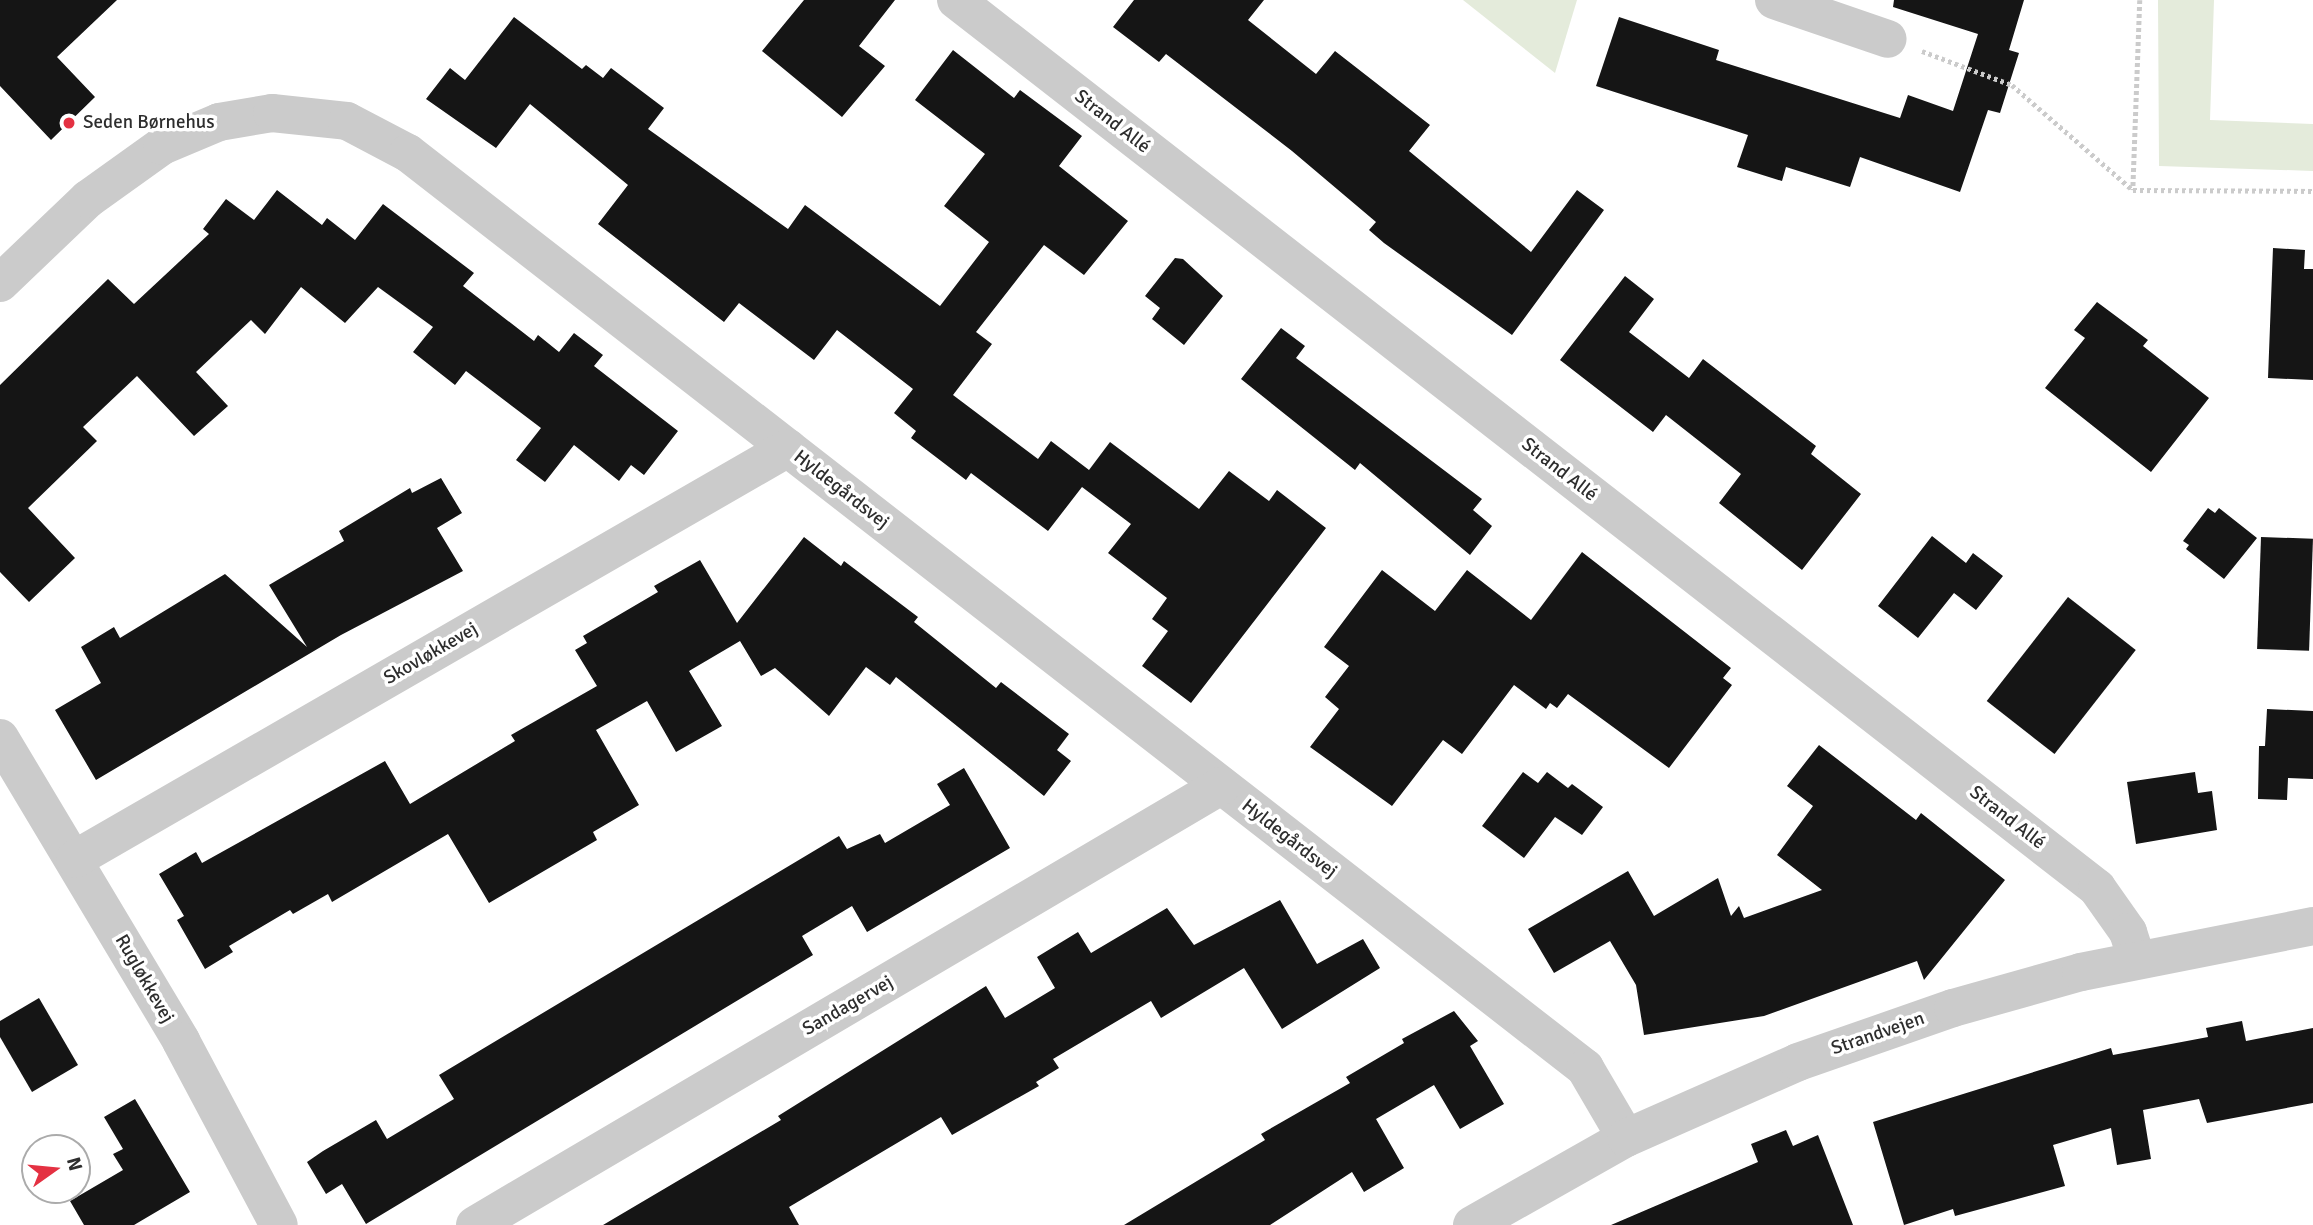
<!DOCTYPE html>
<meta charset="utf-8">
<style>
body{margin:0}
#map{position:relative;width:2313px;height:1225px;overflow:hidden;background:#fff;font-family:Signika,sans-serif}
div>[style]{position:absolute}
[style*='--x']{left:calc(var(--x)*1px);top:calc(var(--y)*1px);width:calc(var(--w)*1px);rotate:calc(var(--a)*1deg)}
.green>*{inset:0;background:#e4ebdb}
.building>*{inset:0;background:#151515;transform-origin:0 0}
.path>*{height:4.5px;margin-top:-2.25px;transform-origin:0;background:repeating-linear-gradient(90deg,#cbcbcb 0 3.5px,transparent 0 7px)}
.street>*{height:38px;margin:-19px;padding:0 19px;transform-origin:19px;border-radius:19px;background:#cbcbcb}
.dots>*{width:19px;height:19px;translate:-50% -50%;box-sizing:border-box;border:4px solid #fff;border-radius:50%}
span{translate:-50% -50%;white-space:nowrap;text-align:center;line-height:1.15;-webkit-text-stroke:7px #fff;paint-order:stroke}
.street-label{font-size:19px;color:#2e2e2e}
.poi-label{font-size:19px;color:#2e2e2e}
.left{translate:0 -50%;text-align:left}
.north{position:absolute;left:21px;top:1134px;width:70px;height:70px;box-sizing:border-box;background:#fff;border:2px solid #ababab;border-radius:50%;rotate:75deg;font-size:19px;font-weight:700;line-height:28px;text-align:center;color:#2e2e2e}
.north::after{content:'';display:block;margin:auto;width:24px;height:32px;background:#e43142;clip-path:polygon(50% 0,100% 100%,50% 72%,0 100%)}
</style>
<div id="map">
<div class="green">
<i style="clip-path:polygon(1463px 0,1577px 0,1555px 73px)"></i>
<i style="clip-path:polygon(2158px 0,2214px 0,2210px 120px,2313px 124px,2313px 171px,2159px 166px)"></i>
</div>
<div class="building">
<i style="clip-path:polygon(0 0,117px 0,57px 57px,95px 97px,51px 140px,0 86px)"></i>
<i style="clip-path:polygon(804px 0,895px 0,859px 46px,885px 66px,842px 117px,762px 51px)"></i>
<i style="clip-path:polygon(1134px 0,1264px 0,1248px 20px,1316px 74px,1335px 51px,1430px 125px,1409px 151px,1531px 252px,1577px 190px,1604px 210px,1512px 335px,1384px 243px,1369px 230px,1376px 222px,1292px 151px,1166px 54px,1159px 62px,1113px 27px)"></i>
<i style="clip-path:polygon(1894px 0,2024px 0,2009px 50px,2019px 53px,2000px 113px,1988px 110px,1960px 192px,1860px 157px,1850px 187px,1786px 167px,1782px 181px,1737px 167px,1748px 135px,1596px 86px,1619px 17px,1719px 50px,1716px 60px,1900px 118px,1908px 95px,1953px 111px,1978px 34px,1893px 7px)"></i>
<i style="clip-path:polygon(514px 17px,582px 69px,586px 65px,603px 78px,611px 68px,664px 108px,648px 129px,788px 229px,805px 205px,940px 306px,989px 242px,944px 206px,985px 154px,915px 100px,953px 50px,1014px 98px,1020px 90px,1082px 136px,1059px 166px,1128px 221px,1084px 275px,1044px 245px,976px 332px,992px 344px,953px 395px,1038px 459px,1051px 441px,1089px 470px,1110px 442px,1199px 509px,1229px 471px,1269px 501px,1277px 490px,1326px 528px,1191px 703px,1142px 666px,1168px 631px,1152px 619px,1167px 598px,1108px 553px,1131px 524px,1082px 487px,1048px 531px,971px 473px,966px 480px,911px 438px,916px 431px,894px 413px,913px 389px,837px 330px,814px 360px,739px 303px,724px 322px,598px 224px,628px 185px,530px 104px,496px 148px,426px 99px,450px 68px,465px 80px)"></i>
<i style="clip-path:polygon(277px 190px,322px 225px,327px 218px,355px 240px,383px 204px,474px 273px,463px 286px,534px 341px,538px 335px,559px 352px,574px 333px,603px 355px,594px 366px,678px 431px,644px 475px,631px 465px,619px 481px,574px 445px,545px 482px,516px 460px,541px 428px,466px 371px,455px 385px,413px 352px,433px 327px,378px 287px,345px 323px,301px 287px,265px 334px,251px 320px,196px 372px,228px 406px,194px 436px,137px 376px,83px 427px,97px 441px,28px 508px,75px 558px,29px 602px,0 572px,0 385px,108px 279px,134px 304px,209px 234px,203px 229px,226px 199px,254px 220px)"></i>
<i style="clip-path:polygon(2273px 248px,2305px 250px,2304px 269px,2313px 269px,2313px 380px,2268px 378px)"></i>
<i style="clip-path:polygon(1175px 258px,1183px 259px,1223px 296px,1184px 345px,1152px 319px,1160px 308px,1145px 296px)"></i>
<i style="clip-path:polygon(1625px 276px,1654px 299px,1629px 332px,1689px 378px,1703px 359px,1816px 446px,1811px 454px,1861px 494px,1802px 570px,1719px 503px,1741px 474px,1666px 415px,1653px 432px,1560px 360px)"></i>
<i style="clip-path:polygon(2097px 302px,2148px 340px,2143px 346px,2209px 398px,2151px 472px,2045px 388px,2085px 338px,2074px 330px)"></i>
<i style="clip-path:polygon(1281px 328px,1305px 346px,1296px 358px,1482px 499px,1473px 510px,1492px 526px,1470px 555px,1360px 463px,1355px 470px,1241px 379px)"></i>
<i style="clip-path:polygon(441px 478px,462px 513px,437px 528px,463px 571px,341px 635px,96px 780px,55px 710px,101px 683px,81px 647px,114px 627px,120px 638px,225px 574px,307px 647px,269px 585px,344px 541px,339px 531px,410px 488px,412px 493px)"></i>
<i style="clip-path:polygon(2208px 508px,2215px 513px,2219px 508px,2257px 538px,2224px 579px,2186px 549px,2189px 545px,2183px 541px)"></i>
<i style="clip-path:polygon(1932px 536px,1966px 563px,1973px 553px,2003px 576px,1976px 610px,1954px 593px,1918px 638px,1878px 606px)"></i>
<i style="clip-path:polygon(804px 537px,841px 566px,844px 561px,918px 617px,914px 622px,996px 688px,1001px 682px,1069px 734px,1057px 750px,1071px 761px,1044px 796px,896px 677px,890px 685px,866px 667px,829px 716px,775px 668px,761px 676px,740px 641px,689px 671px,722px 726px,676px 752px,647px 701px,596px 730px,639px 805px,593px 832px,597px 840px,489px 903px,448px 834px,332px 902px,328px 894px,293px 914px,290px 910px,229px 946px,233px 952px,205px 969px,177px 920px,184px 916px,159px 874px,196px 852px,202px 863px,385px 761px,410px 804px,515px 741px,511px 735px,597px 686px,575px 650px,587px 643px,583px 636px,658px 592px,654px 586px,700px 560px,737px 623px)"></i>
<i style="left:2261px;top:537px;width:52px;height:112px;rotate:2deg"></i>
<i style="clip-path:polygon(1582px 552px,1731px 668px,1723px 678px,1732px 685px,1669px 768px,1568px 694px,1557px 708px,1550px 703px,1546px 709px,1514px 685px,1462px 754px,1443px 740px,1392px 806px,1310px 747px,1339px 709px,1325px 697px,1349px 666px,1324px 647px,1382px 570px,1435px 611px,1467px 570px,1531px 620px)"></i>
<i style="left:2068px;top:597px;width:86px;height:132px;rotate:38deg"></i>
<i style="clip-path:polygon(2267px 709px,2313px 711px,2313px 779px,2288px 778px,2287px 800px,2258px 799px,2259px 746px,2265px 746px)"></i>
<i style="clip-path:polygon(1819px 745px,1916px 820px,1921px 813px,2005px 880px,1924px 980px,1917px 961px,1764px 1016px,1644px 1035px,1636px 985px,1610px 941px,1554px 973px,1528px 929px,1628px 871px,1654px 916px,1718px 878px,1731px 916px,1739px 906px,1744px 918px,1822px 890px,1777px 855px,1813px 806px,1787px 786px)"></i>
<i style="clip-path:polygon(964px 768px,1010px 848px,867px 932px,852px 906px,802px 936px,813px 955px,366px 1224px,342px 1184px,326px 1194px,307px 1162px,323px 1151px,376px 1120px,387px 1139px,454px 1099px,439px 1075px,839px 836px,847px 849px,880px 834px,885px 843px,950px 805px,937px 784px)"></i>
<i style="clip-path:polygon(1523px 772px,1538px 783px,1547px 772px,1568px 788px,1572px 784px,1603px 807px,1582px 835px,1555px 817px,1524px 858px,1482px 826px)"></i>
<i style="clip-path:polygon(2195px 772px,2198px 793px,2212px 791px,2217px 830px,2136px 844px,2127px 782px)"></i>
<i style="clip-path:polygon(1280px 900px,1317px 964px,1363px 939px,1380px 968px,1282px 1029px,1244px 968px,1161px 1018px,1151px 1001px,1053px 1059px,1059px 1068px,1036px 1082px,1039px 1086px,952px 1135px,941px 1117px,789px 1207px,799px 1225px,603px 1225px,781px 1120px,778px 1116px,986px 986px,1005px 1018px,1055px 988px,1037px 957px,1078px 932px,1091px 953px,1167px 908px,1194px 945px)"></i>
<i style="clip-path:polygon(39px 998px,78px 1065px,32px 1092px,0 1037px,0 1021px)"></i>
<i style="clip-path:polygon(1454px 1011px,1478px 1041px,1470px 1046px,1504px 1104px,1460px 1129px,1434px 1085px,1376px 1119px,1404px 1168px,1364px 1192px,1352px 1172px,1270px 1225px,1124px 1225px,1265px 1140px,1261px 1134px,1350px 1083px,1346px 1077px,1404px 1043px,1402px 1039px)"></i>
<i style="clip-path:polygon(2242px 1021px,2246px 1041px,2313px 1028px,2313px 1103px,2207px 1123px,2199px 1099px,2143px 1110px,2151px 1159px,2117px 1165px,2111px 1128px,2053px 1145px,2065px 1186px,1955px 1216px,1953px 1209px,1904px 1225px,1873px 1122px,2111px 1048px,2113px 1055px,2208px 1037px,2206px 1028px)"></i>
<i style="clip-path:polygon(135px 1099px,190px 1192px,134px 1225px,84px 1225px,70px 1201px,123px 1170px,113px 1154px,123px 1149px,104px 1117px)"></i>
<i style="clip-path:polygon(1786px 1130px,1793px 1146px,1818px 1135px,1853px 1225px,1611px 1225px,1758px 1162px,1751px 1144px)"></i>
</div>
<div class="path">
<i style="--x:2140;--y:0;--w:190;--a:92.1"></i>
<i style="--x:2133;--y:190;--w:180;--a:0.3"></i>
<i style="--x:1922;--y:51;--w:96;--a:20.7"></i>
<i style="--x:2012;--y:85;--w:160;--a:41"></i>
</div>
<div class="street">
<i style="--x:956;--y:0;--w:1446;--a:37.89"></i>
<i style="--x:2097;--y:888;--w:54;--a:54.8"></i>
<i style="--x:2128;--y:932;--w:29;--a:72"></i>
<i style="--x:1774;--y:0;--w:120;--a:18.9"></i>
<i style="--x:0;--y:283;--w:122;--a:-43.7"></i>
<i style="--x:88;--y:199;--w:91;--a:-35.6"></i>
<i style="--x:162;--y:146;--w:62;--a:-22.8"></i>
<i style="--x:219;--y:122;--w:54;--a:-9.6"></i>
<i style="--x:272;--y:113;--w:75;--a:6.1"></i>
<i style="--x:347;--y:121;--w:69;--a:27.7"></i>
<i style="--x:408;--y:153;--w:1491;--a:37.86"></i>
<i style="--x:1585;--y:1068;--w:81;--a:59.6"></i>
<i style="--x:0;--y:738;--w:353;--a:59.1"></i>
<i style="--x:181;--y:1041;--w:208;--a:62"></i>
<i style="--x:75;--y:859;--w:823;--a:-29.96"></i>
<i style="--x:475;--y:1225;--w:866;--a:-30.48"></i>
<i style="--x:1472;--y:1225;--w:177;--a:-29.5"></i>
<i style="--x:1626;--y:1138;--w:188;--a:-23.8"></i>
<i style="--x:1798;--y:1062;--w:164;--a:-19.2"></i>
<i style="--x:1953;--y:1008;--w:133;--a:-15.7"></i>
<i style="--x:2081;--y:972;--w:237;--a:-11.2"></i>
</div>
<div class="dots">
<i style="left:69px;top:123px;background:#e43142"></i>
</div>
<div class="street-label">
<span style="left:1112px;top:122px;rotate:38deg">Strand Allé</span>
<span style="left:1559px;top:470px;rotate:38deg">Strand Allé</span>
<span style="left:841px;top:490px;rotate:38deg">Hyldegårdsvej</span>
<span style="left:431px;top:654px;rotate:-30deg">Skovløkkevej</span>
<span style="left:2007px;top:818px;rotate:38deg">Strand Allé</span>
<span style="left:1289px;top:839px;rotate:38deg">Hyldegårdsvej</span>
<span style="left:144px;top:979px;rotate:60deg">Rugløkkevej</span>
<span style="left:848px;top:1006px;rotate:-30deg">Sandagervej</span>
<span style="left:1878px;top:1034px;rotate:-19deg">Strandvejen</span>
</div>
<div class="poi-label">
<span class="left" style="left:83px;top:123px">Seden Børnehus</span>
</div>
<div class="north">N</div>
</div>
